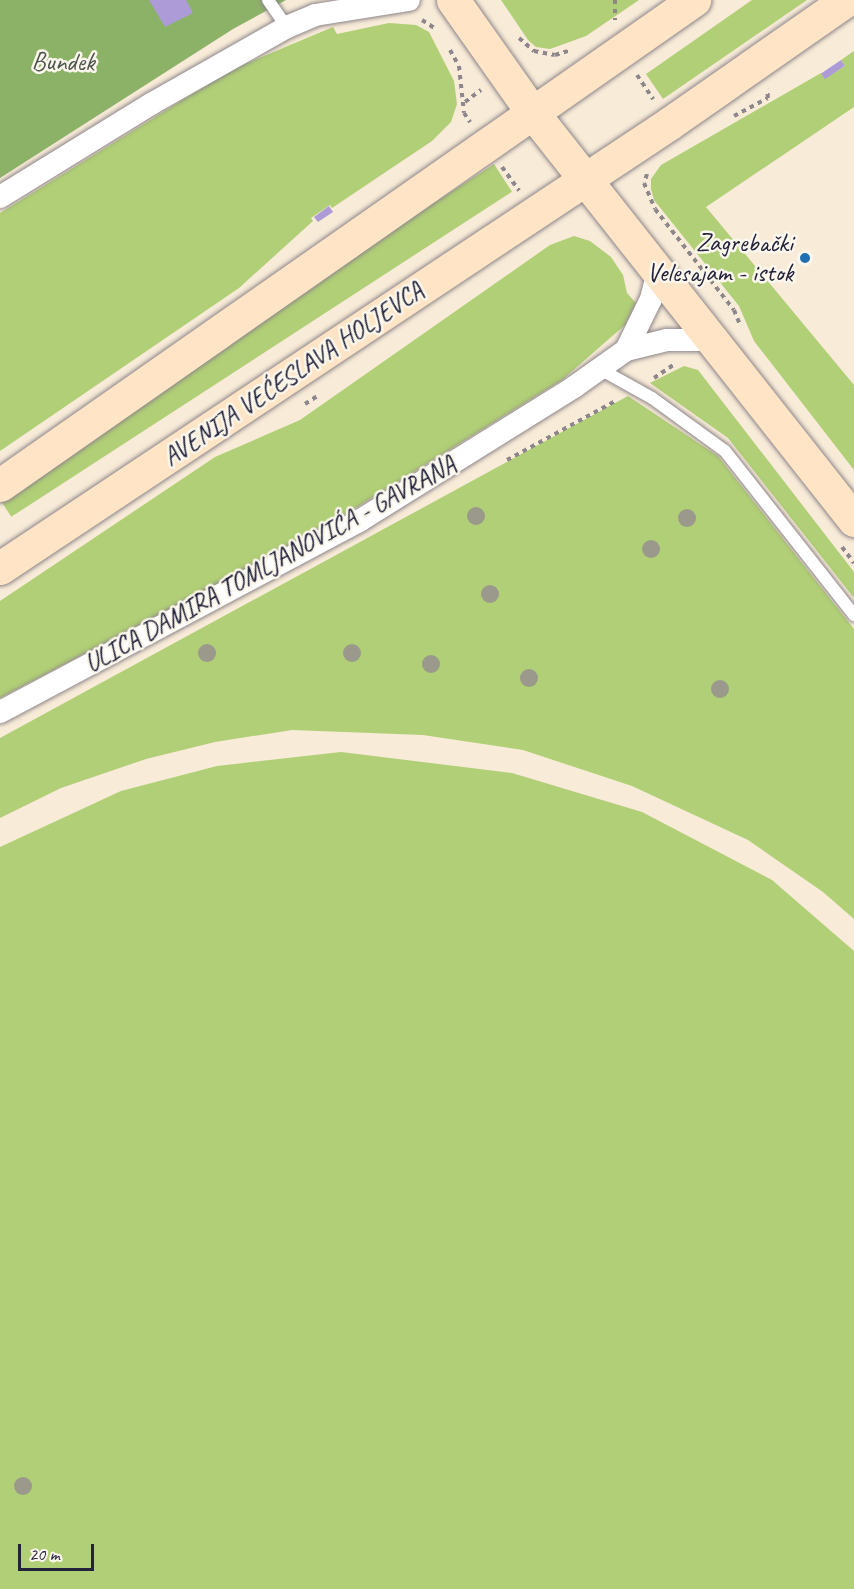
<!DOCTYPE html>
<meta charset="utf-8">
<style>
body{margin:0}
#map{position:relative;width:854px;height:1589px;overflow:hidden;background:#f8ebd8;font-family:Caveat,sans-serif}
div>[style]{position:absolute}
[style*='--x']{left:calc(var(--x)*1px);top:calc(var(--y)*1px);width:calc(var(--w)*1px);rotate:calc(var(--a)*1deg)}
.green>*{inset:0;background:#b1cf76;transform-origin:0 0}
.forest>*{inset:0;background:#8cb267}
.building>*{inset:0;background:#ac9bd6;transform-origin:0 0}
.path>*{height:4px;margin-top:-2px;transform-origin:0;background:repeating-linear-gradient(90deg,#8d868a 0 4.5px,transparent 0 9px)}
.roads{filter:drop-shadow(0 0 2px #8d868a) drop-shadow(0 0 2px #8d868a)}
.lane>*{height:12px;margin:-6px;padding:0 6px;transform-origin:6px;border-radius:6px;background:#fff}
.street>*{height:22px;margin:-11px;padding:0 11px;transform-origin:11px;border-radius:11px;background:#fff}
.secondary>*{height:33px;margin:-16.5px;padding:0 16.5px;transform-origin:16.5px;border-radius:16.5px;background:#ffe4c6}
.trees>*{width:18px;height:18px;margin:-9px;border-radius:50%;background:#9a998c}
.dots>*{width:16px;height:16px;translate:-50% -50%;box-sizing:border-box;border:3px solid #fbf7ec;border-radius:50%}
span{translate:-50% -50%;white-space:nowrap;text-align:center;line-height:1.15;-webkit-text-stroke:5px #fbf7ec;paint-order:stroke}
.park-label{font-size:26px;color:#4d564d}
.poi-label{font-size:26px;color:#22223b}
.right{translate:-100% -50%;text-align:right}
.street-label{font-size:26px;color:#22223b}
.scale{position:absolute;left:18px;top:1544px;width:76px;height:27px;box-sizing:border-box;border:3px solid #22223b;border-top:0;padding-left:8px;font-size:18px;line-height:21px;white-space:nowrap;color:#22223b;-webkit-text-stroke:4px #fbf7ec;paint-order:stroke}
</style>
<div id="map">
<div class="green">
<i style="clip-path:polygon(501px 0,639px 0,586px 36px,550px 49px,536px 47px,528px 40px)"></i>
<i style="clip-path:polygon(752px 0,807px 0,663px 99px,646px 74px)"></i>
<i style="clip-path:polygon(389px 23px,416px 25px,429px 32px,454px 81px,457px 104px,451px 122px,432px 141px,332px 208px,330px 205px,311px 218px,313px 221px,239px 288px,0 451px,0 213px,231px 70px,333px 27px,337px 34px)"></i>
<i style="clip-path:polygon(854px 51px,854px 107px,706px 207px,854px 385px,854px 470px,754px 341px,739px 306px,654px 200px,651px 189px,651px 179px,661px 165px,821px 73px,826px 78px,845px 66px,841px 60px)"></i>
<i style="left:494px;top:164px;width:33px;height:597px;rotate:57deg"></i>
<i style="clip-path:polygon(574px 236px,590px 241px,611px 257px,623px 275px,627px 293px,636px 303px,625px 325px,562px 380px,320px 530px,0 698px,0 601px,215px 457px,300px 420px,550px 245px)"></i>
<i style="clip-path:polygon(684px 366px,698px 370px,854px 572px,854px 598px,728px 438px,650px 383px)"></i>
<i style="clip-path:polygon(628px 396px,718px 456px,854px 629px,854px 919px,823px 892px,748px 840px,632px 786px,523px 750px,423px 735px,292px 730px,215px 742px,146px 759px,61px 788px,0 818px,0 738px)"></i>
<i style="clip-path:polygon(341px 752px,512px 773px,642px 812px,772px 880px,854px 951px,854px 1589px,0 1589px,0 847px,121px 791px,217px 766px)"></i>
</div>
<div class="forest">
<i style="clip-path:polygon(0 0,286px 0,233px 29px,0 178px)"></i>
</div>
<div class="building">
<i style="clip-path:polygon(149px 0,186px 0,193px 13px,165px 27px)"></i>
<i style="left:841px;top:60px;width:7px;height:24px;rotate:56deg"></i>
<i style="clip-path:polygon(329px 206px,333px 212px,318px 222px,314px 217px)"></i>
</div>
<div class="path">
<i style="--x:615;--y:0;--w:20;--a:90"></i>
<i style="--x:422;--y:20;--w:17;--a:33"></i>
<i style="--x:519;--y:38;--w:20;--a:41"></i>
<i style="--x:534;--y:51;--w:21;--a:11"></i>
<i style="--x:555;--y:55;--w:14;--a:-17"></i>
<i style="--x:450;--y:50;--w:18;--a:61"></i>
<i style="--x:459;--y:66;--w:47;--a:83.9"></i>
<i style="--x:464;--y:113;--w:11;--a:56"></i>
<i style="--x:637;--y:75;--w:29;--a:56"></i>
<i style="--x:465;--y:102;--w:20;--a:-37"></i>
<i style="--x:734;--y:116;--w:38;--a:-28"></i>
<i style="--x:768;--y:98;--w:9;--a:-96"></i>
<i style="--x:502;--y:167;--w:29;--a:54"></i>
<i style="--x:647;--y:174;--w:9;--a:108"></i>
<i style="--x:644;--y:183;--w:28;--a:67"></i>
<i style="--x:655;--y:209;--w:128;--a:52"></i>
<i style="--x:734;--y:310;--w:16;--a:68"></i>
<i style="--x:654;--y:378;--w:25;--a:-34"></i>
<i style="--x:305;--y:404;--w:17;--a:-33"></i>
<i style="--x:507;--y:460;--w:125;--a:-28.6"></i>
<i style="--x:842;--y:547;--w:20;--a:53"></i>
</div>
<div class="roads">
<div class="lane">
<i style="--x:268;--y:0;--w:33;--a:55"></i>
<i style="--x:600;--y:369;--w:60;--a:29.1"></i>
<i style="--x:652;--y:398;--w:90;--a:36"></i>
<i style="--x:725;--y:451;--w:209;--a:51.8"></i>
</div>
<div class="street">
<i style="--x:0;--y:197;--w:177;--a:-31.6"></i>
<i style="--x:151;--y:104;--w:156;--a:-29.5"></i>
<i style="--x:287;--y:27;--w:30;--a:-23"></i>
<i style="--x:315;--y:15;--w:95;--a:-9.1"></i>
<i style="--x:626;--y:350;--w:57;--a:-63.9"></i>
<i style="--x:651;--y:299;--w:21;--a:-76"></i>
<i style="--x:656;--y:279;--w:16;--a:-97"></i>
<i style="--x:0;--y:712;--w:407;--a:-28"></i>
<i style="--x:359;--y:521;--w:253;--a:-31.9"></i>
<i style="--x:574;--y:387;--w:64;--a:-35.4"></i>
<i style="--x:626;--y:350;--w:42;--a:-13.7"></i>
<i style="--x:667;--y:340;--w:47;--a:0"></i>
</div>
<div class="secondary">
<i style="--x:453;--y:0;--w:137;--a:54.8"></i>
<i style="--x:532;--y:112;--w:520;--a:51.72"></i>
<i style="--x:0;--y:485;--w:847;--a:-34.95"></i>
<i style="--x:0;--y:568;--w:804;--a:-33.59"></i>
<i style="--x:670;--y:123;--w:215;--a:-34.9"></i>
</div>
</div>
<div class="trees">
<i style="left:476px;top:516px"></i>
<i style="left:687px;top:518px"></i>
<i style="left:651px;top:549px"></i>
<i style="left:490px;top:594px"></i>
<i style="left:207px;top:653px"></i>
<i style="left:352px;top:653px"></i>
<i style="left:431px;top:664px"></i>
<i style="left:529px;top:678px"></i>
<i style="left:720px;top:689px"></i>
<i style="left:23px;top:1486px"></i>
</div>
<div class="dots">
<i style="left:805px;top:258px;background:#1f6fb2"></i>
</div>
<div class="park-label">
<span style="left:63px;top:62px">Bundek</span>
</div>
<div class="poi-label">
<span class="right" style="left:793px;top:258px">Zagrebački<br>Velesajam - istok</span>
</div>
<div class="street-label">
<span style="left:293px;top:374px;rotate:-34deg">AVENIJA VEĆESLAVA HOLJEVCA</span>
<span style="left:270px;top:564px;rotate:-29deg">ULICA DAMIRA TOMLJANOVIĆA - GAVRANA</span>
</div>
<div class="scale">20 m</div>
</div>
